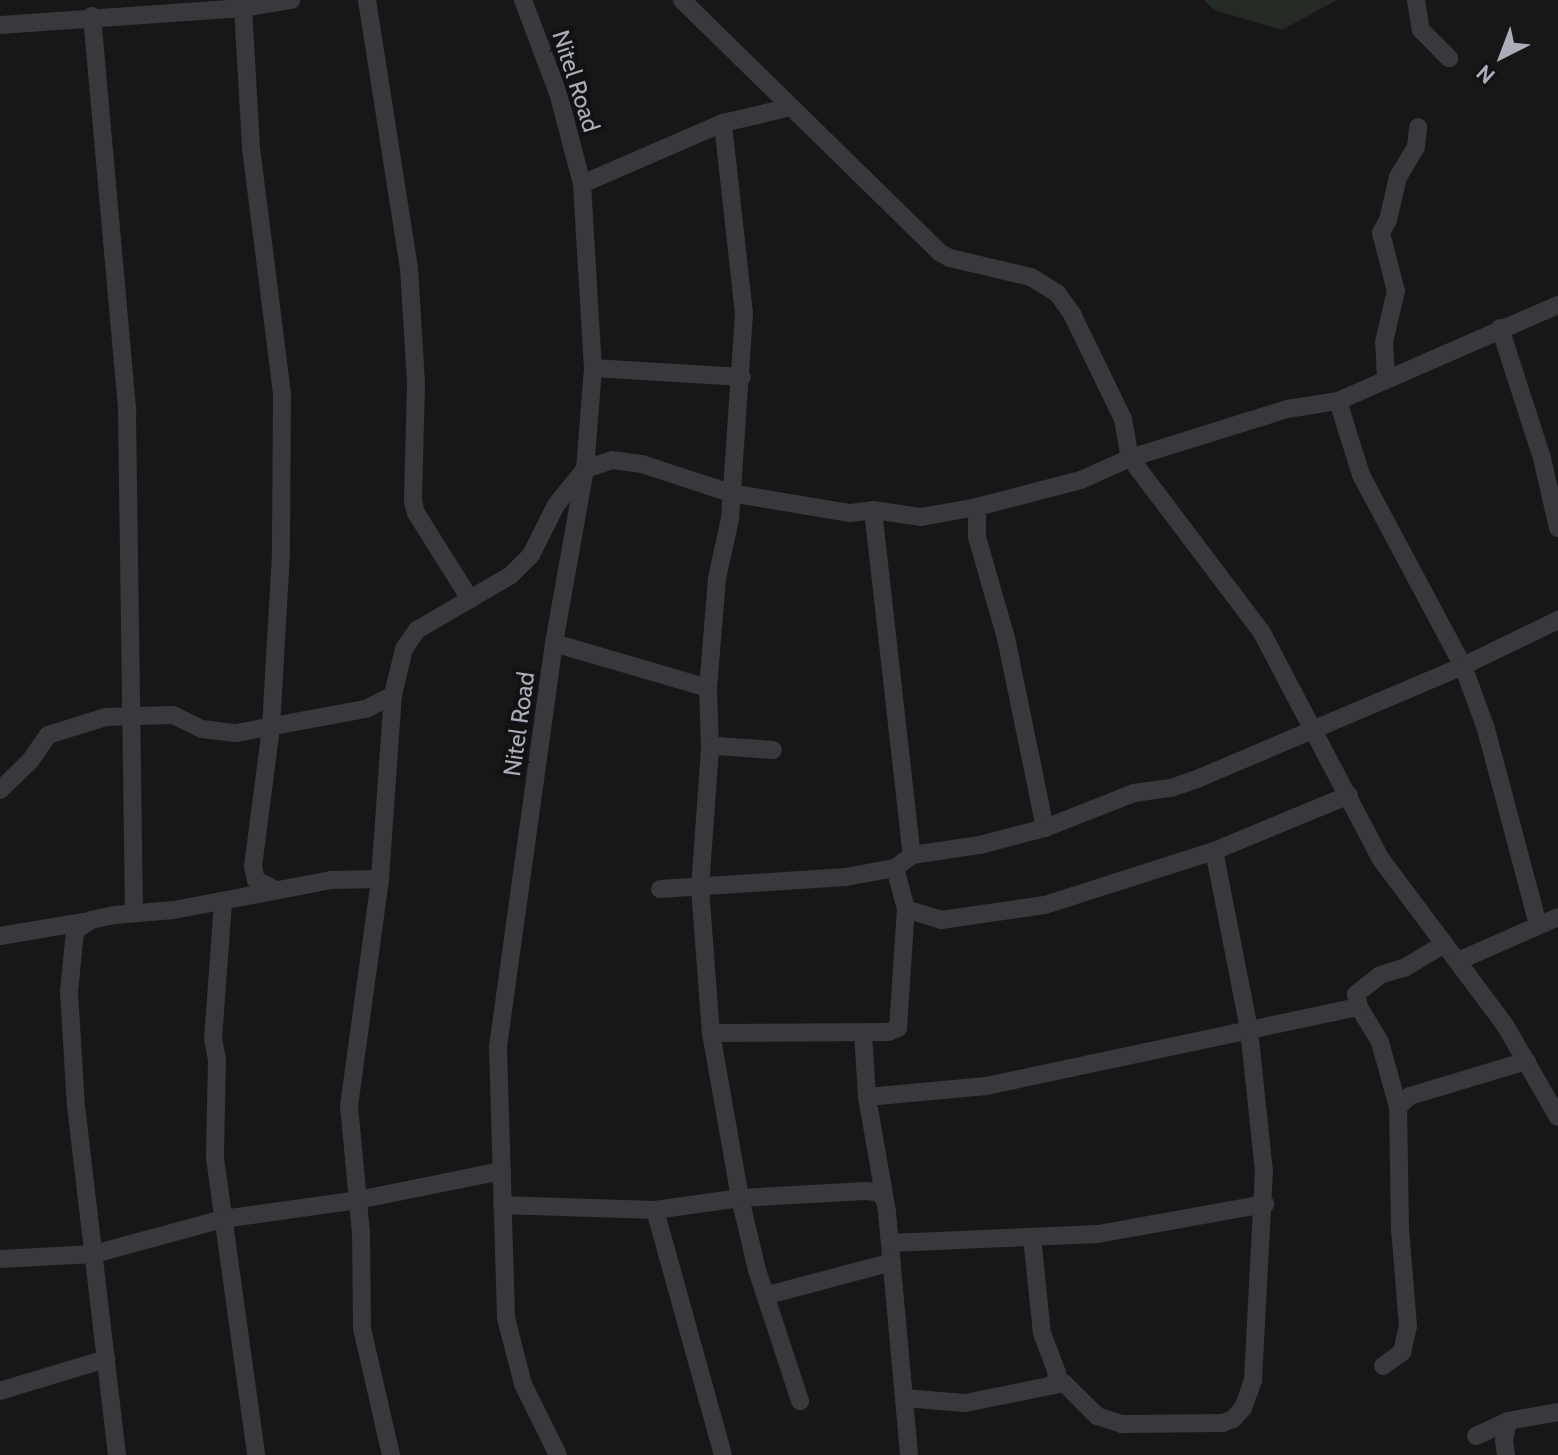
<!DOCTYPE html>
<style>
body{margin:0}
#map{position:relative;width:1558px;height:1455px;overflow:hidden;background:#171718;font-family:Cabin,sans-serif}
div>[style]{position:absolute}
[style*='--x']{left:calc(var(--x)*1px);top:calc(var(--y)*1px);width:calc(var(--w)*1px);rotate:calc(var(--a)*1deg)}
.green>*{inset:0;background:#232b24}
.minor>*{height:18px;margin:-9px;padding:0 9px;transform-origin:9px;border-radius:9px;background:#38393d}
span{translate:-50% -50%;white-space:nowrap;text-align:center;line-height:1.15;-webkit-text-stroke:8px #121213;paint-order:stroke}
.street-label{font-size:24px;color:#a9aeb8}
.north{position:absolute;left:1462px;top:16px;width:80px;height:80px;-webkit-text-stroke:6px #121213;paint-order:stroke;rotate:222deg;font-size:22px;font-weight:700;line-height:32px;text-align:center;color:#a9aeb8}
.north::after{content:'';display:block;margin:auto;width:28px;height:36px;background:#a9aeb8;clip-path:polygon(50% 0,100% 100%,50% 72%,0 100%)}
</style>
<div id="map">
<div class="green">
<i style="clip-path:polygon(1204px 0,1337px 0,1282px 30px,1214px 10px)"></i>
</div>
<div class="minor">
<i style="--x:367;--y:0;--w:271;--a:81.1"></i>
<i style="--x:409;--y:268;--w:116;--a:86.5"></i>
<i style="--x:416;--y:384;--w:117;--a:91.5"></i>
<i style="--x:413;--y:501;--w:12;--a:76"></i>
<i style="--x:416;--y:513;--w:102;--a:57.9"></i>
<i style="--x:523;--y:0;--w:103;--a:69.4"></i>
<i style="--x:559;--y:96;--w:91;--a:75.4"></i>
<i style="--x:582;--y:184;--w:184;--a:86.6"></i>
<i style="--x:593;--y:368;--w:101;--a:94.5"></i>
<i style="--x:585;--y:469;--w:177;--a:100.1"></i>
<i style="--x:554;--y:643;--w:408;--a:97.9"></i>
<i style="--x:498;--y:1047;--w:271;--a:88.3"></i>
<i style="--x:506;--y:1318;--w:68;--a:75.6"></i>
<i style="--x:523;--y:1384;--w:79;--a:63.8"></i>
<i style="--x:682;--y:0;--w:360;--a:44.4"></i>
<i style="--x:939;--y:252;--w:13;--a:29"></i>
<i style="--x:950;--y:258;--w:83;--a:13.2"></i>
<i style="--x:1031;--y:277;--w:31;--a:32"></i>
<i style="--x:1057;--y:293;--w:26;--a:54"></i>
<i style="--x:1072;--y:314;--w:117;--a:64.1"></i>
<i style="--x:1123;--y:419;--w:40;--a:80"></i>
<i style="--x:1130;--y:458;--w:217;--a:52.9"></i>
<i style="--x:1261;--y:631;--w:256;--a:62.3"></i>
<i style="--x:1380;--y:858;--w:209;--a:53.2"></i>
<i style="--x:1505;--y:1025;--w:106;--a:60.1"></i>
<i style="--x:1416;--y:0;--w:30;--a:81"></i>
<i style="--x:1421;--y:30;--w:40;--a:45"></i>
<i style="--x:243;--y:8;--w:140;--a:86.7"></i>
<i style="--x:251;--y:148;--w:249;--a:82.8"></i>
<i style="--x:282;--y:395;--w:159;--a:90.4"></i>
<i style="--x:281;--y:554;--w:174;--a:93.3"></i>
<i style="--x:271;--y:728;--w:140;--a:97.4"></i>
<i style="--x:253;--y:867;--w:13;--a:77"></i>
<i style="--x:256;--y:880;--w:20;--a:27"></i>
<i style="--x:92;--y:16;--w:398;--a:84.9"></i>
<i style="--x:127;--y:412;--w:501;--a:89.2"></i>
<i style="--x:0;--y:25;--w:244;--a:-4"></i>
<i style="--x:243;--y:8;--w:49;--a:-9.5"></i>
<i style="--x:582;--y:184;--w:154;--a:-23.4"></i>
<i style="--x:723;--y:123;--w:70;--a:-13.2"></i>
<i style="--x:1500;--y:328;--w:137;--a:72.1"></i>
<i style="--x:1542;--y:458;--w:72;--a:77.1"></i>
<i style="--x:593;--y:368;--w:149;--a:3.5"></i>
<i style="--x:1386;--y:377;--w:35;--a:-93"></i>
<i style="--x:1384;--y:342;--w:52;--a:-76.8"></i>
<i style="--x:1396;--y:291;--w:60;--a:-104.5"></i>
<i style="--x:1381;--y:233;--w:15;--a:-62"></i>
<i style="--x:1388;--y:220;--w:44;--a:-76.9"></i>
<i style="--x:1398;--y:177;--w:35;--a:-59"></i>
<i style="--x:1416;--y:147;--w:20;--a:-84"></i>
<i style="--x:1338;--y:401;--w:77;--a:72.7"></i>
<i style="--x:1361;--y:475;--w:217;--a:61.9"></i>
<i style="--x:1463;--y:666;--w:67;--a:69.9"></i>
<i style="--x:1486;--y:729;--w:203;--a:75.1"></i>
<i style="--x:977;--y:507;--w:30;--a:90"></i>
<i style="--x:977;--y:537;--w:105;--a:74"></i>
<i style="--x:1006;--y:638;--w:194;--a:78.4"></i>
<i style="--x:873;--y:510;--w:347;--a:83.6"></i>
<i style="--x:554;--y:643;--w:160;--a:16.3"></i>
<i style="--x:708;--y:688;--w:61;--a:88.1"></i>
<i style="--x:710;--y:749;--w:139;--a:94.1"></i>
<i style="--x:700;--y:888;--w:145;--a:85.7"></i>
<i style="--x:711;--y:1033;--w:168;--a:80"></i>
<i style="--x:740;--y:1198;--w:74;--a:76.7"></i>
<i style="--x:757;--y:1270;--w:138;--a:71.8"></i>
<i style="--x:708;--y:688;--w:110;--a:-85.3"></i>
<i style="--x:717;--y:578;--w:60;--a:-77.6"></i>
<i style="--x:730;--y:519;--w:205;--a:-86.1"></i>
<i style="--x:744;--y:314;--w:192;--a:-96.3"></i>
<i style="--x:710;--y:749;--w:8;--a:-23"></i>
<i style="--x:717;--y:746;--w:56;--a:4.1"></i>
<i style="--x:0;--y:790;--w:42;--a:-44"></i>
<i style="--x:30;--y:761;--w:32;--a:-55"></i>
<i style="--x:48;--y:735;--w:61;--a:-17.2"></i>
<i style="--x:106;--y:717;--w:67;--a:-1.7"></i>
<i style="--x:173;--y:715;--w:32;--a:26"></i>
<i style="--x:202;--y:729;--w:34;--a:7"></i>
<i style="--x:236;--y:733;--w:132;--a:-10.5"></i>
<i style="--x:366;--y:709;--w:30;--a:-27"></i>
<i style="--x:660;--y:889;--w:186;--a:-3.7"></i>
<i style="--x:846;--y:877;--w:50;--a:-10.4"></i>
<i style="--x:895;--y:868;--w:21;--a:-37"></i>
<i style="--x:912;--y:855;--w:69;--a:-8.4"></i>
<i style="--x:980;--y:845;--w:67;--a:-14.7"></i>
<i style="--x:1045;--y:828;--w:96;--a:-21.5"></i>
<i style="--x:1134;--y:793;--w:37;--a:-8"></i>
<i style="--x:1171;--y:788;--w:28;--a:-19"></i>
<i style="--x:1197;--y:779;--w:289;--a:-23"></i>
<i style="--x:1463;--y:666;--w:106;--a:-25.8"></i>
<i style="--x:223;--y:903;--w:136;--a:94.2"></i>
<i style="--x:213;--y:1039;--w:20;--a:79"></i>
<i style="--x:217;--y:1059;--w:99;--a:91.2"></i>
<i style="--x:215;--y:1158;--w:300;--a:82.1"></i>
<i style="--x:906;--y:909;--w:37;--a:17"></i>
<i style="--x:941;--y:920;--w:105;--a:-8.2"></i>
<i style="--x:1045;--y:905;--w:177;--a:-17.7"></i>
<i style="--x:1214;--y:851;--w:146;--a:-22.5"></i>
<i style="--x:0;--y:936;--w:85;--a:-9.5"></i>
<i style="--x:1458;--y:961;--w:109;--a:-23.7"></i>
<i style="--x:711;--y:1033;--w:177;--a:-0.3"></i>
<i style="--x:888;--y:1032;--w:11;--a:-22"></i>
<i style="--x:898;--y:1028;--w:119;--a:-86.2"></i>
<i style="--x:906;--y:909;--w:42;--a:-105"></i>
<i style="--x:863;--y:1033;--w:64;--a:86.4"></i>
<i style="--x:867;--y:1097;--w:117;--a:80.1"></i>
<i style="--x:887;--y:1212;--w:244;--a:84.8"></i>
<i style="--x:867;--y:1097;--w:120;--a:-5.3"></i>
<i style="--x:986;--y:1086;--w:381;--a:-12"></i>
<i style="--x:1398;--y:1107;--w:16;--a:-43"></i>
<i style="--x:1410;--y:1096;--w:122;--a:-16.7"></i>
<i style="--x:502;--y:1205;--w:153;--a:1.9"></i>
<i style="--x:655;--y:1210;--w:86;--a:-8"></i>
<i style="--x:740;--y:1198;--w:125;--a:-3.2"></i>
<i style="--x:865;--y:1191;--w:12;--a:5"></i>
<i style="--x:877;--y:1192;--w:9;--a:41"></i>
<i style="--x:655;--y:1210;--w:254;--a:74.5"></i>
<i style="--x:1032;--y:1237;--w:97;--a:84.1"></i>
<i style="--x:1042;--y:1333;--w:43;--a:69.4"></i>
<i style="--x:1057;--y:1373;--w:12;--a:99"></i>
<i style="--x:890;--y:1243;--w:208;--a:-2.5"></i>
<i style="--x:1098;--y:1234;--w:170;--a:-10.2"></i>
<i style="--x:0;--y:1259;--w:94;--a:-3"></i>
<i style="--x:94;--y:1254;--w:134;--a:-15.2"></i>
<i style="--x:223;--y:1219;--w:136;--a:-8"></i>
<i style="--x:358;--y:1200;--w:147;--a:-11.4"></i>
<i style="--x:768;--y:1295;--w:128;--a:-14.9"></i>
<i style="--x:1383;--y:1366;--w:24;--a:-36"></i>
<i style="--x:1402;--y:1352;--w:27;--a:-77"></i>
<i style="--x:1408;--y:1326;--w:97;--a:-94.7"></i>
<i style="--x:1400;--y:1229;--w:122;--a:-90.9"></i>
<i style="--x:1398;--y:1107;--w:67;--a:-105.5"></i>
<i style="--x:1380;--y:1042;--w:41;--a:-121"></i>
<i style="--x:1359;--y:1007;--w:13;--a:-103"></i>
<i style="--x:1356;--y:994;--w:31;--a:-38"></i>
<i style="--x:1380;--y:975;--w:27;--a:-17"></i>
<i style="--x:1406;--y:967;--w:44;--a:-31.2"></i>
<i style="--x:0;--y:1391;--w:111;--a:-16.8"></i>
<i style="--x:904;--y:1398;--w:61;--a:4.7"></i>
<i style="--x:965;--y:1403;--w:101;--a:-11.4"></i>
<i style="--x:1064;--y:1383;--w:47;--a:45"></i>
<i style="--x:1097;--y:1416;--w:26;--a:18"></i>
<i style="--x:1122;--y:1424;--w:101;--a:-0.6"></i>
<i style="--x:1223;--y:1423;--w:11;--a:-22"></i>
<i style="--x:1233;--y:1419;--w:15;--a:-48"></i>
<i style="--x:1243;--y:1408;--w:30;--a:-70"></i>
<i style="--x:1253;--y:1380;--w:208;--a:-87"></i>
<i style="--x:1264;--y:1172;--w:144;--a:-96"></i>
<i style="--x:1249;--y:1029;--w:181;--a:-101.1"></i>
<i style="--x:1476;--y:1436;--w:35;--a:-25"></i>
<i style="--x:1508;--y:1421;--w:51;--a:-10.2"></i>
<i style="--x:117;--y:1455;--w:350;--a:-96.7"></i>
<i style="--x:76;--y:1107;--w:115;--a:-93.5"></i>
<i style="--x:69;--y:992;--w:61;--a:-84.4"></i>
<i style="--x:75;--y:931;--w:19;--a:-35"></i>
<i style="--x:91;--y:920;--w:24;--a:-12"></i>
<i style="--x:114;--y:915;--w:60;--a:-4.8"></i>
<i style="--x:174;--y:910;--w:160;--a:-10.8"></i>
<i style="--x:331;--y:880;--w:49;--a:-1.2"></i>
<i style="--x:391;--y:1455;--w:130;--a:-102.9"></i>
<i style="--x:362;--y:1328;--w:95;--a:-90.6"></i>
<i style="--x:361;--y:1233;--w:128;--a:-95.4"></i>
<i style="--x:349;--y:1106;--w:229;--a:-82.2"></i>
<i style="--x:380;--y:879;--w:184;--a:-86"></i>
<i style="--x:393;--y:695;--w:47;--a:-76.6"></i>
<i style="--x:404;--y:649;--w:23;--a:-56"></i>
<i style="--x:417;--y:630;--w:109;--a:-30.3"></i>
<i style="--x:511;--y:575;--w:28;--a:-45"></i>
<i style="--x:531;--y:555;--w:56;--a:-63.4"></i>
<i style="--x:556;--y:505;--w:46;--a:-51.1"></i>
<i style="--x:585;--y:469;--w:28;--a:-18"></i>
<i style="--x:612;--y:460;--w:30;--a:8"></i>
<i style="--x:642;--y:464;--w:93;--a:18.2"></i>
<i style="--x:730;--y:493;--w:122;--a:9.5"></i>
<i style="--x:850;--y:513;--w:23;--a:-7"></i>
<i style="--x:873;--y:510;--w:49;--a:8.3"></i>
<i style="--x:921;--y:517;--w:57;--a:-10.1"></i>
<i style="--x:977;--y:507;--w:107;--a:-14.6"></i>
<i style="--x:1081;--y:480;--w:54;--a:-24.2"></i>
<i style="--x:1130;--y:458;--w:164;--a:-17.3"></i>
<i style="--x:1287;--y:409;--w:52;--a:-8.9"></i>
<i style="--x:1338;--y:401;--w:240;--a:-23.6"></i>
<i style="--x:1506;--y:1455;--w:15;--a:-98"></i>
<i style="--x:1504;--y:1440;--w:19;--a:-78"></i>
</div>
<div class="street-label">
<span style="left:576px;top:81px;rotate:72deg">Nitel Road</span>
<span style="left:519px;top:724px;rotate:-82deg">Nitel Road</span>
</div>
<div class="north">N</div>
</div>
